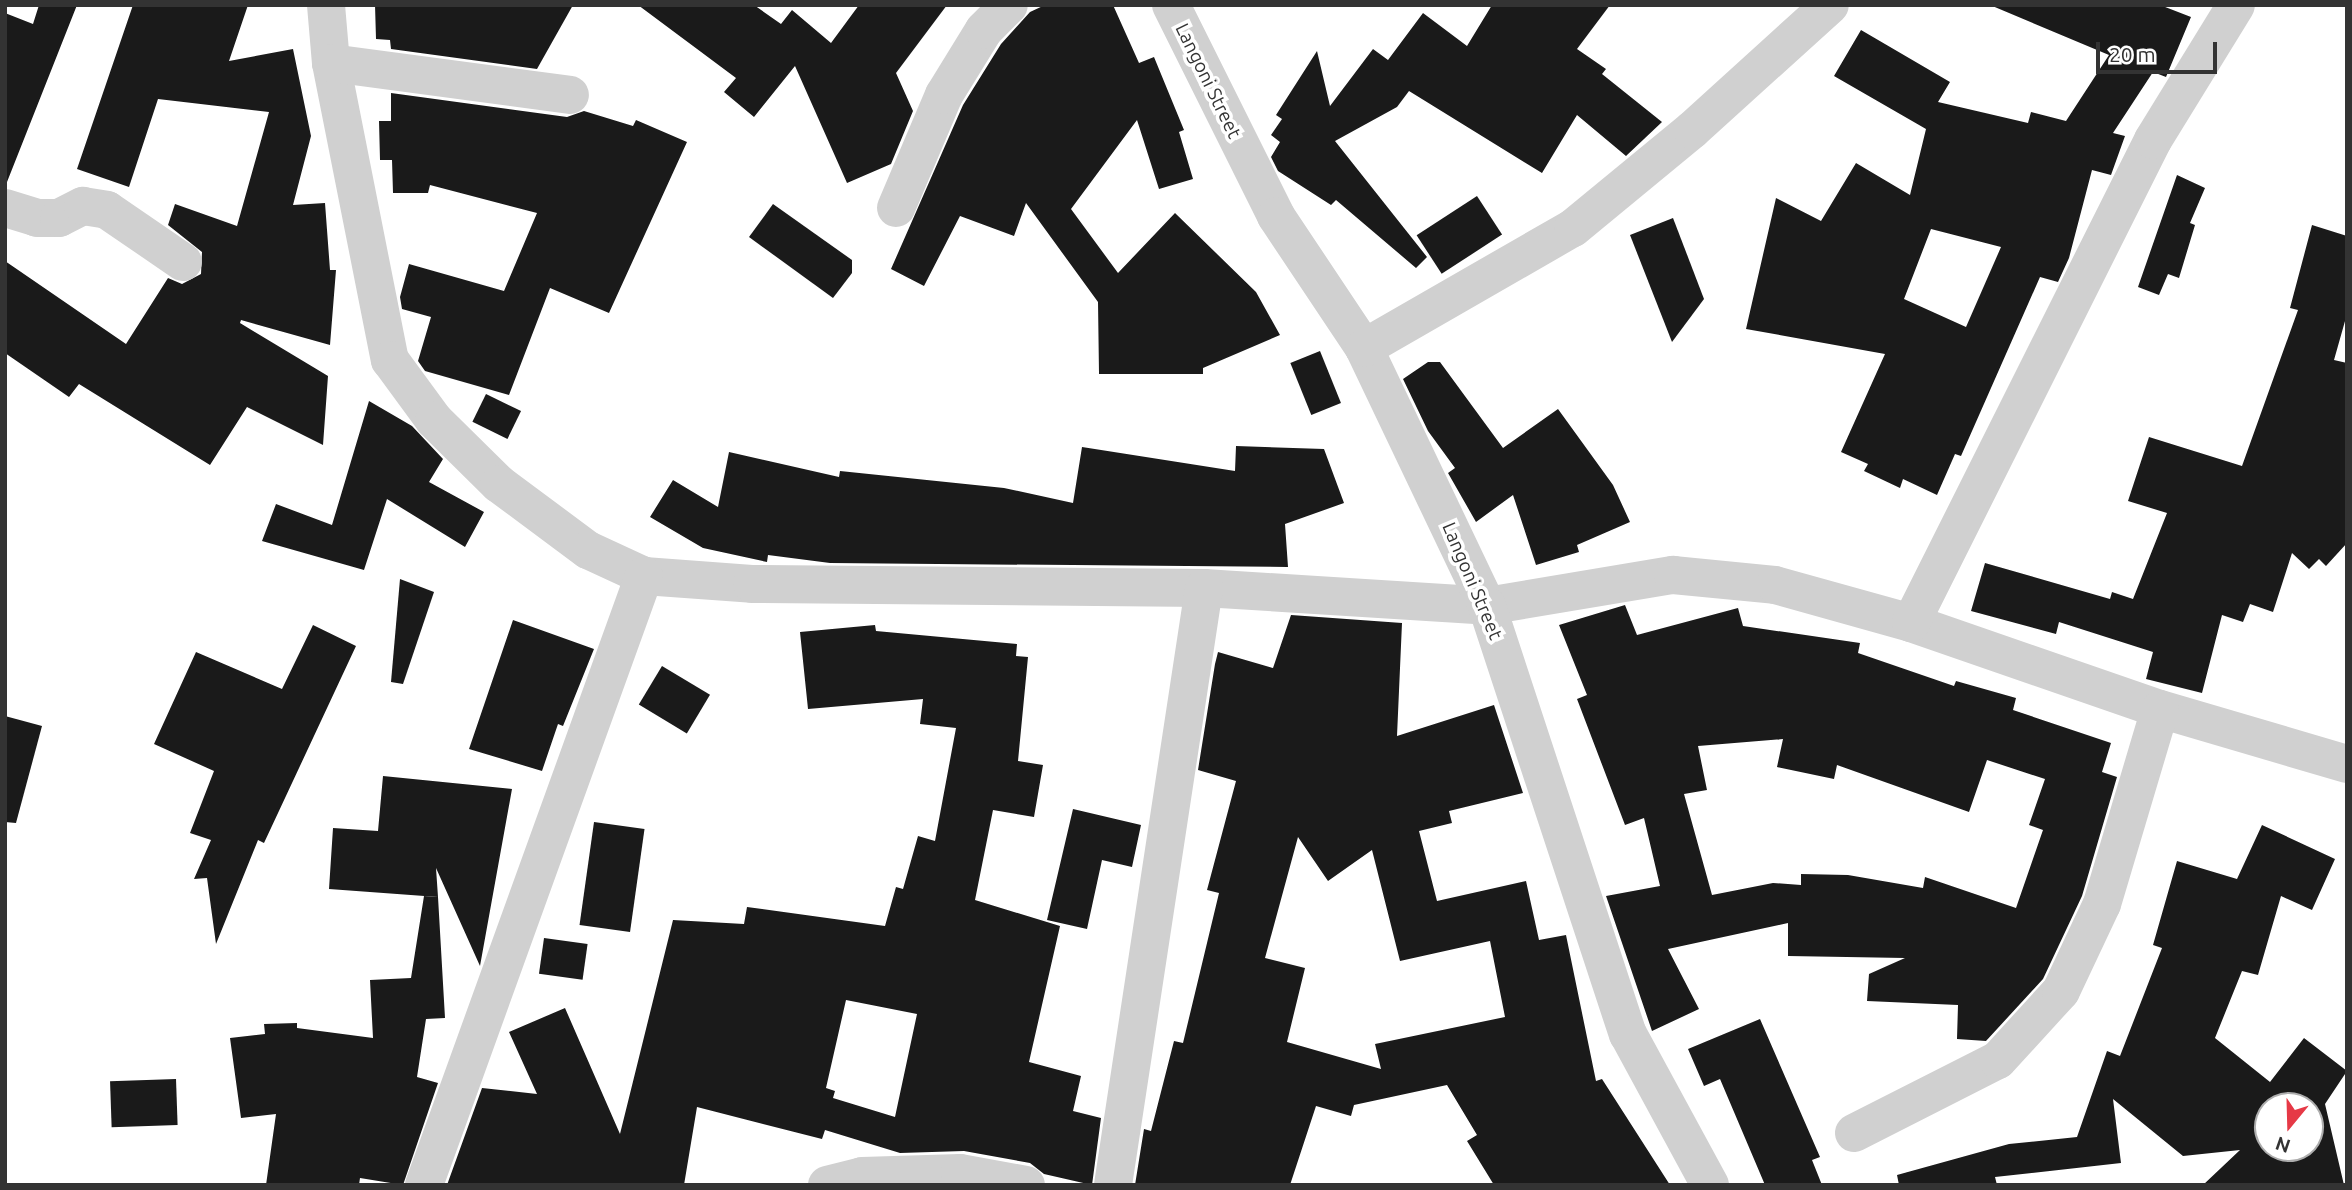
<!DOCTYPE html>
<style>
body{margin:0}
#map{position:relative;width:2352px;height:1190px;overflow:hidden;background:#fff;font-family:Ubuntu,sans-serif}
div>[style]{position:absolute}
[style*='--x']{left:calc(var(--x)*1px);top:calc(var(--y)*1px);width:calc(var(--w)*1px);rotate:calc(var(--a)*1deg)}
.building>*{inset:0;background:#1a1a1a;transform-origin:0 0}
.minor>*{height:38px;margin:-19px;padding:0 19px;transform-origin:19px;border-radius:19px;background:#d0d0d0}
span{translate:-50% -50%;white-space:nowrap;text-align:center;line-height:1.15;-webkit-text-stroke:7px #fff;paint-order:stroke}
.street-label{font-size:19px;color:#333}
.frame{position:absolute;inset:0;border:7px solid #333;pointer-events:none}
.north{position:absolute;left:2254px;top:1092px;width:70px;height:70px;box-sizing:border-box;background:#fff;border:2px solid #adadad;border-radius:50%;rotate:199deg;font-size:19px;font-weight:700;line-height:28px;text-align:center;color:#333}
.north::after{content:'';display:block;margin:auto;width:24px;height:32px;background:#e63946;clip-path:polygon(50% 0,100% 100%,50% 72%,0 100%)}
.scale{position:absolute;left:2096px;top:42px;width:121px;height:32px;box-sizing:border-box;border:4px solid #333;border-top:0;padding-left:9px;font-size:21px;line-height:24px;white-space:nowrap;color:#333;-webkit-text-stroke:5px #fff;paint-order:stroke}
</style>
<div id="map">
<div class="building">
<i style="clip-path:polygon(39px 5px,77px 5px,7px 182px,5px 13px,33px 24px)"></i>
<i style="clip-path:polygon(133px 5px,248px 5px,229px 61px,293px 49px,311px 136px,293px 205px,325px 203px,330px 270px,336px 270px,330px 345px,241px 320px,240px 323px,328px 376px,323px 445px,247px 407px,210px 465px,79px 384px,69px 397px,5px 353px,5px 261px,126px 344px,168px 278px,182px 284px,201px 274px,202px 252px,168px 225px,175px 204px,237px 226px,269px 112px,158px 99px,129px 187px,77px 169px)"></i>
<i style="clip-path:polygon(375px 5px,573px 5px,537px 69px,391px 49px,390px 40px,376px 39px)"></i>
<i style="clip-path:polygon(638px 5px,754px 5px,781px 24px,792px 10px,831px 43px,859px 5px,947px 5px,896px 73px,913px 111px,891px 164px,847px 183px,795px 66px,754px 117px,724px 92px,736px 78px)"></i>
<i style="clip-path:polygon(1045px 5px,1113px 5px,1139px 63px,1154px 57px,1184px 130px,1179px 132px,1193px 179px,1159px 189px,1137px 120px,1071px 209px,1118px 273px,1175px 213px,1256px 292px,1280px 335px,1203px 368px,1203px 374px,1099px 374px,1098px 302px,1026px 203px,1014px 236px,960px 216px,924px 286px,891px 269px,963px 105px,1001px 44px,1030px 12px)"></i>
<i style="clip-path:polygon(1492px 5px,1610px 5px,1577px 49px,1606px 69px,1602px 74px,1662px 122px,1626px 156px,1577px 115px,1542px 173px,1409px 91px,1397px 107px,1335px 141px,1427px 257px,1416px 268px,1336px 200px,1331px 205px,1278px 171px,1271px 157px,1280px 142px,1271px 135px,1282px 119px,1276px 115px,1317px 51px,1330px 106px,1373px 49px,1388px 60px,1423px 13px,1467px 46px)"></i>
<i style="clip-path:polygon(evenodd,1990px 5px,2160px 5px,2191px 17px,2166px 77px,2153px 72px,2113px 133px,2125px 136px,2111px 175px,2092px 170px,2069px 258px,2058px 282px,2040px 277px,1961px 456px,1955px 454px,1937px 495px,1903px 479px,1900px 488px,1864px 471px,1868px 464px,1841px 452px,1885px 354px,1746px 329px,1776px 198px,1821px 221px,1856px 163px,1910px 195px,1926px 129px,1834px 76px,1861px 30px,1950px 82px,1938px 102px,2028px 123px,2031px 112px,2066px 121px,2109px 55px,1990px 5px,1931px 229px,2001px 247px,1966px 327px,1904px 299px,1931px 229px)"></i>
<i style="clip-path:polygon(391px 93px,567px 117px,584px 111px,633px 126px,636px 120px,687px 142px,609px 313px,550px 288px,509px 395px,425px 371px,418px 361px,431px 317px,402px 309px,400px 297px,409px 264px,504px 291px,537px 213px,430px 185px,428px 193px,393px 193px,392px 160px,380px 160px,379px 121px,391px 121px)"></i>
<i style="clip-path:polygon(2177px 175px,2205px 188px,2190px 223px,2195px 225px,2179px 278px,2168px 274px,2159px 295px,2138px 287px)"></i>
<i style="left:1477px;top:196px;width:46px;height:72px;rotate:57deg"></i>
<i style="clip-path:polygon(773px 204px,852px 260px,852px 273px,833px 298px,749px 237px)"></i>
<i style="clip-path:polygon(1673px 218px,1704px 299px,1672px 342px,1630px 235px)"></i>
<i style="clip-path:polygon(2312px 225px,2347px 236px,2347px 314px,2334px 360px,2347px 363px,2347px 543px,2326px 566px,2319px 559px,2309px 569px,2292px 553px,2273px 612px,2250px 604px,2243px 622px,2222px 615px,2202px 693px,2146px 679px,2153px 652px,2059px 622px,2056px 634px,1971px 611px,1985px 563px,2110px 599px,2112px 592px,2133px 599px,2167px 513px,2128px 501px,2149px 437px,2242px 466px,2298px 310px,2290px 308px)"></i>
<i style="left:1320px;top:351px;width:56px;height:32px;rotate:68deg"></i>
<i style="clip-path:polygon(1428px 362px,1440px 362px,1503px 448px,1558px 409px,1613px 485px,1630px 522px,1577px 545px,1579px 552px,1536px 565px,1513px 495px,1476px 522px,1448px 473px,1455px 468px,1428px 431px,1403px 379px)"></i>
<i style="left:486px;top:394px;width:39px;height:31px;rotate:26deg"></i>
<i style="clip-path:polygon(369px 401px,412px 426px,443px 459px,429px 482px,484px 512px,465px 547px,387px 499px,364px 570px,262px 541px,276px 504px,332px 525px)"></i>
<i style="clip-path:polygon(1236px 446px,1324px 449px,1344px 503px,1285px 524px,1288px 567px,830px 563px,768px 555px,767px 562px,703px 548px,650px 517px,673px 480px,718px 507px,729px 452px,839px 477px,840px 471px,1004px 488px,1073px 503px,1082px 447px,1235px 471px)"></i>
<i style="clip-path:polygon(400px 579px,434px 592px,403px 684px,391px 682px)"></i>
<i style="clip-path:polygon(evenodd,1625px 605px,1637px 635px,1738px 608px,1743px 626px,1860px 643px,1858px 653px,1954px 686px,1956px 681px,2016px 698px,2013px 710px,2111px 743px,2102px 772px,2117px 777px,2082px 896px,2043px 979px,1986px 1041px,1957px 1039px,1958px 1005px,1867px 1001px,1869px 974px,1905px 958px,1788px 956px,1788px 923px,1668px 949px,1699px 1009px,1652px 1031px,1606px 896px,1660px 886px,1644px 818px,1625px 825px,1577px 699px,1587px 695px,1559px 625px,1625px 605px,1783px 739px,1777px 767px,1834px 779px,1837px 765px,1969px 812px,1987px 760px,2045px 779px,2029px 825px,2043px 830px,2016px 908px,1925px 877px,1923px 888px,1848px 875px,1801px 874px,1801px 885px,1773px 883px,1712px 895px,1684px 794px,1707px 790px,1698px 746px,1783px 739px)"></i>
<i style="clip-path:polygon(evenodd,1291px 615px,1402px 623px,1397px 736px,1494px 705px,1523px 793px,1449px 811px,1452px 823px,1419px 831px,1437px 901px,1526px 881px,1539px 940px,1566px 935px,1596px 1081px,1602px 1079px,1670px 1185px,1494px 1185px,1467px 1141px,1477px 1135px,1447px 1085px,1354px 1105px,1351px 1116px,1316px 1106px,1290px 1185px,1135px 1185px,1144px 1129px,1151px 1131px,1174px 1041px,1183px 1043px,1219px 893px,1207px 890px,1236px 781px,1198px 770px,1215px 664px,1218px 652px,1273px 668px,1291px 615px,1298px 837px,1328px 881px,1372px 850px,1400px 961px,1490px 941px,1505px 1017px,1375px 1044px,1381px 1069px,1287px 1042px,1305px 968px,1265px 958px,1298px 837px)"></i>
<i style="clip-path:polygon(513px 620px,594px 649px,563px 726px,558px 724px,542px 771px,469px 749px)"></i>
<i style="clip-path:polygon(313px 625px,356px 646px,264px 843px,258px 840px,216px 944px,207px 878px,194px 879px,211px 840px,190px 833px,214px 771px,154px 744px,196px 652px,282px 689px)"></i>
<i style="clip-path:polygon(evenodd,875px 625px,876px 631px,1017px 644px,1016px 656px,1028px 657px,1018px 761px,1043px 765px,1034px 817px,993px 810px,975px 900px,1060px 926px,1029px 1062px,1081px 1076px,1073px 1111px,1101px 1118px,1092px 1185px,1044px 1174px,1030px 1163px,964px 1151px,900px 1153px,825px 1130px,822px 1139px,697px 1107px,684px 1185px,447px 1185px,482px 1088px,537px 1094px,509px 1032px,565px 1008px,620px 1134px,673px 920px,744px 924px,747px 907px,885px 926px,896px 887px,903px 889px,918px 836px,935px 841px,956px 728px,920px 724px,923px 699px,808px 709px,800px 632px,875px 625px,846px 1000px,917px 1014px,895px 1117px,833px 1098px,835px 1091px,826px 1088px,846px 1000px)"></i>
<i style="left:662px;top:666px;width:56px;height:45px;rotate:31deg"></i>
<i style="clip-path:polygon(5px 716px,42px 726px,16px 823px,5px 822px)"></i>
<i style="clip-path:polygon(383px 776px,512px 789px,480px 966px,436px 868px,438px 897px,329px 889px,333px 828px,378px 831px)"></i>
<i style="clip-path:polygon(1073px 809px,1141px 825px,1132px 867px,1102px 860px,1087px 929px,1047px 920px)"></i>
<i style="left:594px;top:822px;width:51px;height:104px;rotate:8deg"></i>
<i style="clip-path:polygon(evenodd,2262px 825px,2335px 859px,2312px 910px,2281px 896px,2258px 975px,2242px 971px,2215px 1038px,2270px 1082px,2304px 1038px,2347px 1071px,2325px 1104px,2344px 1185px,2203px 1185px,2240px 1150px,2183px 1156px,2113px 1099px,2121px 1163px,1995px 1177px,1997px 1185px,1899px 1185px,1897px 1175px,2009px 1144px,2077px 1137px,2107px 1051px,2120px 1056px,2162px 948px,2153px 945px,2177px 861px,2237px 879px,2262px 825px,2268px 1106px,2310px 1106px,2310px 1148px,2268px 1148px,2268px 1106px)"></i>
<i style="clip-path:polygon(424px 896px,438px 897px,445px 1018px,426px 1019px,417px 1077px,438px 1083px,403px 1185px,360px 1178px,359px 1185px,266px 1185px,276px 1114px,241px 1118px,230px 1038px,265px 1034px,264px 1024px,297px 1023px,297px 1028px,373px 1038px,370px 980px,411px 978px)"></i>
<i style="left:544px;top:938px;width:44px;height:36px;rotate:8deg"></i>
<i style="clip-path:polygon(1760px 1019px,1820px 1157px,1812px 1160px,1822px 1185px,1765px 1185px,1720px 1079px,1704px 1086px,1688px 1049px)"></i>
<i style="left:176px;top:1079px;width:46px;height:66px;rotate:88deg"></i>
</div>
<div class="minor">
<i style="--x:326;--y:5;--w:58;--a:85.1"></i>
<i style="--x:331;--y:63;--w:303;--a:78.8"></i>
<i style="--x:390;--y:360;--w:74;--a:53.7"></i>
<i style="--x:434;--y:420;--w:91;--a:44.6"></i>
<i style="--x:499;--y:484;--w:111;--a:36.6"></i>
<i style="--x:588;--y:550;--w:62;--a:24.9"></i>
<i style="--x:644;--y:576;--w:108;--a:4.2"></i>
<i style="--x:752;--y:584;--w:452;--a:0.5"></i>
<i style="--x:1204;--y:588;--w:284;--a:3.6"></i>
<i style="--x:1487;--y:606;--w:189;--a:-9.5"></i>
<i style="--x:1673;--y:575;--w:102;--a:5.6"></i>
<i style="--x:1775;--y:585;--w:141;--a:15.6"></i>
<i style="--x:1911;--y:623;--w:263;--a:19.1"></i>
<i style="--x:2160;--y:709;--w:195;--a:16.4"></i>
<i style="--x:1171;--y:5;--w:236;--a:63.5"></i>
<i style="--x:1276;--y:216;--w:159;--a:56.3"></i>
<i style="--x:1364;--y:348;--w:286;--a:64.5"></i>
<i style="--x:1487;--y:606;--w:451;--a:71.8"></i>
<i style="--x:1628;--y:1034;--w:172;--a:61.5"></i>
<i style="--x:331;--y:63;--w:241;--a:7.6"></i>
<i style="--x:5;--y:208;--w:34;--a:17"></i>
<i style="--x:37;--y:218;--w:22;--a:0"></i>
<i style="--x:59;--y:218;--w:27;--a:-27"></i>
<i style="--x:83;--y:206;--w:24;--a:9"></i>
<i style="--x:107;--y:210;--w:92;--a:34.4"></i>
<i style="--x:896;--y:208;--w:123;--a:-67"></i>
<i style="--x:944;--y:95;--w:76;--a:-58.4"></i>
<i style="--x:984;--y:30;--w:35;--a:-45"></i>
<i style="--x:1364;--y:348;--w:241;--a:-29.9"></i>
<i style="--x:1573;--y:228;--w:154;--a:-39.5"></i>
<i style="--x:1692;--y:130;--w:186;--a:-42.2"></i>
<i style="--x:1911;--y:623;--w:540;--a:-63.39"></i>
<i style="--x:2153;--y:140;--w:158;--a:-58.4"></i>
<i style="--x:1854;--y:1133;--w:161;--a:-26.9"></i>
<i style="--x:1998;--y:1060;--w:93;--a:-47.6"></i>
<i style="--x:2061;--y:991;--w:96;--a:-64.8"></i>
<i style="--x:2102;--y:904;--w:203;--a:-73.4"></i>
<i style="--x:424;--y:1185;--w:648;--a:-70.14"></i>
<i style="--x:827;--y:1185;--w:36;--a:-14"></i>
<i style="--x:862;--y:1176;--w:98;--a:-1.8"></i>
<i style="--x:960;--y:1173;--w:67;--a:10.3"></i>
<i style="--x:1113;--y:1185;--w:604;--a:-81.33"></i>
</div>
<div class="street-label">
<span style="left:1208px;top:81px;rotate:64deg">Langoni Street</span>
<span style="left:1472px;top:581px;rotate:67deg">Langoni Street</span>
</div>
<div class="frame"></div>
<div class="north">N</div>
<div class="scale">20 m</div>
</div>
